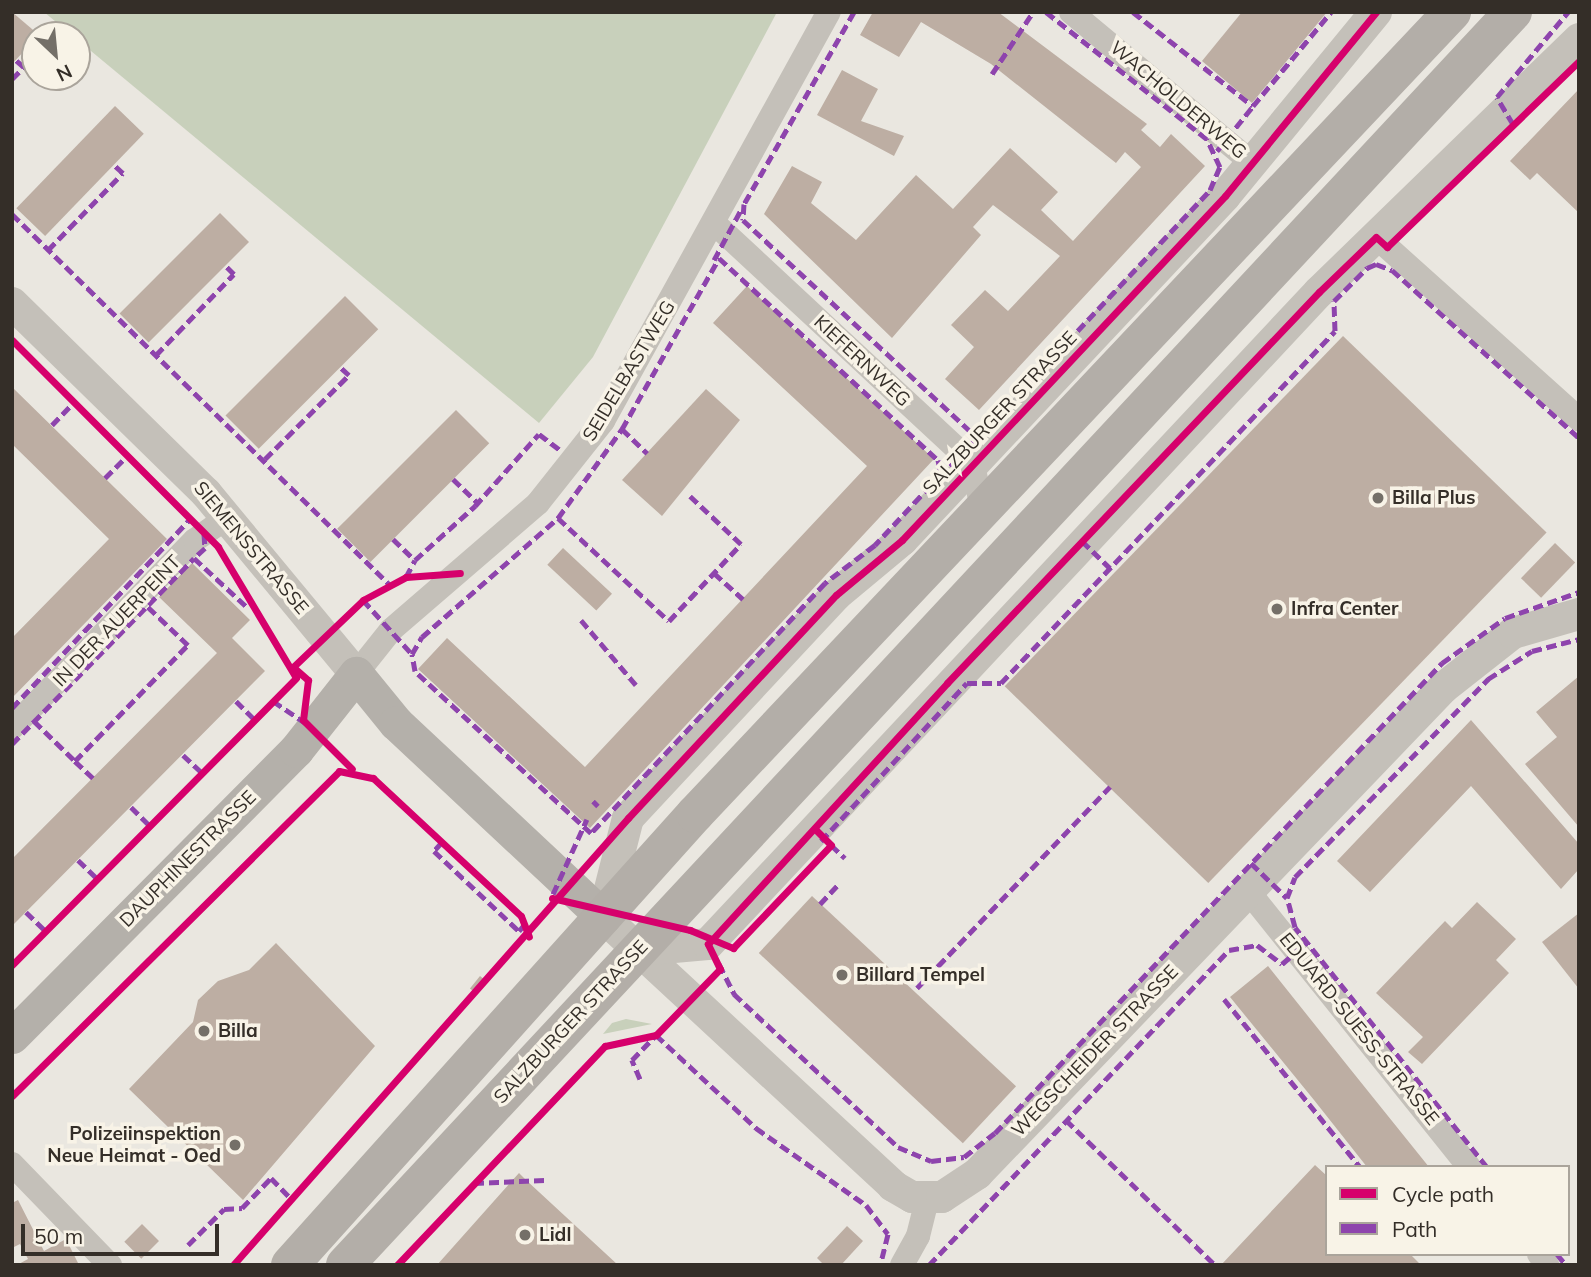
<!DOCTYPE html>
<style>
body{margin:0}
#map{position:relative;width:1591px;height:1277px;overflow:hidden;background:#eae7e0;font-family:Mulish,sans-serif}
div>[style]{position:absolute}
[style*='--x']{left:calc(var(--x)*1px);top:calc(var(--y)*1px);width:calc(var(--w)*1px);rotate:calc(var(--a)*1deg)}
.green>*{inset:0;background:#c8d0bb}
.building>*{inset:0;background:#bdaea3;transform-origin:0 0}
.minor>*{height:24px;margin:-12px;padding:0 12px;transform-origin:12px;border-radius:12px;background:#c4c0b9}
.tertiary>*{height:32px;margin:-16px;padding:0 16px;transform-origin:16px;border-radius:16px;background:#c4c0b9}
.secondary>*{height:35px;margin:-17.5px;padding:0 17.5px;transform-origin:17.5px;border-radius:17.5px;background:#b4b0aa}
.primary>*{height:38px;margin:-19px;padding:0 19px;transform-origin:19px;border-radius:19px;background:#b3aea8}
.quiet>*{height:5px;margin-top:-2.5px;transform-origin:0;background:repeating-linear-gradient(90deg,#8e44ad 0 10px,transparent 0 15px)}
.cycleway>*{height:7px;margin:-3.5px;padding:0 3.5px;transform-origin:3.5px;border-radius:3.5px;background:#d6006c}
.dots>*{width:19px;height:19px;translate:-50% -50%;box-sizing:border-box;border:4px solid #f8f3e7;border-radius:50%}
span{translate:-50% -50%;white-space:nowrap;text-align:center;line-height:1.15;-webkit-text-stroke:7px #f8f3e7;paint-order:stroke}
.street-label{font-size:19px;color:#342e28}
.poi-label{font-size:19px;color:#342e28;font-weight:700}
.left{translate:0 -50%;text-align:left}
.right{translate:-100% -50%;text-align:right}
.frame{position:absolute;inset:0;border:14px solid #342e28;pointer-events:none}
.legend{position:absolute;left:1325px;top:1165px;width:245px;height:91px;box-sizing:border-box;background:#f8f3e7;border:2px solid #aaa49b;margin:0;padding:9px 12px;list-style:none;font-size:21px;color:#342e28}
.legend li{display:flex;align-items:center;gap:14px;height:35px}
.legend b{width:35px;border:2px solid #aaa49b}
.north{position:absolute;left:21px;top:21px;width:70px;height:70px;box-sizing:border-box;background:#f8f3e7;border:2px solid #aaa49b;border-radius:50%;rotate:154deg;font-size:19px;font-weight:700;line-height:28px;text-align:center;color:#342e28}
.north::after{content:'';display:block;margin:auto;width:24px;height:32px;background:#746f68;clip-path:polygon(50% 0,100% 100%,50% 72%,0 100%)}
.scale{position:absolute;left:21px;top:1224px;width:198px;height:32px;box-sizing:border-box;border:4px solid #342e28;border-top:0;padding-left:9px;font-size:21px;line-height:24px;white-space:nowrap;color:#342e28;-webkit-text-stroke:5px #f8f3e7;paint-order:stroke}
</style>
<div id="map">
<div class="green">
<i style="clip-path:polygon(44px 12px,777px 12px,593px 357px,539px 423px)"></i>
<i style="clip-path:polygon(626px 1019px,652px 1024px,603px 1034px,612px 1023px)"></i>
</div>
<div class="building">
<i style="clip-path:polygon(12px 12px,39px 35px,12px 64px)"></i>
<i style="clip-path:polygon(873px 12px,998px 12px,1147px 124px,1141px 130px,1160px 147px,1171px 134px,1205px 166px,979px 410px,945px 379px,974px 347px,951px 325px,985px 290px,1008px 311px,1060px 256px,993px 205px,973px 227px,981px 235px,892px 338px,764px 214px,792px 166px,822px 182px,811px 203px,856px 240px,916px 175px,953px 209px,1010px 148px,1058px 192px,1041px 210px,1073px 241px,1141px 167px,1125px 152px,1116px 163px,991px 64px,921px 22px,899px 57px,860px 35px)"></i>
<i style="clip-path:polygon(1242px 12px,1327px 12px,1252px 103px,1202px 61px)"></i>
<i style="clip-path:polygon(842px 70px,878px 89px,861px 121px,904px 136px,894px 156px,817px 115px)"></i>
<i style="clip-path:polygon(1579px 89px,1579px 213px,1537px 173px,1530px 180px,1510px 161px)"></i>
<i style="left:115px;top:106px;width:40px;height:142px;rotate:44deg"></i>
<i style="left:220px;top:213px;width:41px;height:142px;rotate:45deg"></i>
<i style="clip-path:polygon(747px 286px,934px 459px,590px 828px,418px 669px,447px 638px,585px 767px,867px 466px,713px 323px)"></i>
<i style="left:345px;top:296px;width:47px;height:169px;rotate:45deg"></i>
<i style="left:1343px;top:336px;width:283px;height:487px;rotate:44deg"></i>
<i style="clip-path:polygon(12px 387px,167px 539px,12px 698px,12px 638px,109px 539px,12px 444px)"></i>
<i style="clip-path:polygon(706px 389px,740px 420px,662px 516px,622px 480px)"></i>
<i style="left:456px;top:410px;width:47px;height:168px;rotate:45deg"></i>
<i style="left:1555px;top:543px;width:28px;height:49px;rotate:44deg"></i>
<i style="left:563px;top:548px;width:67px;height:23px;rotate:43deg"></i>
<i style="clip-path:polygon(192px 563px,250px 620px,232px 638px,265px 671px,12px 926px,12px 859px,217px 653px,159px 597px)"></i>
<i style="clip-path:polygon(1579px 676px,1579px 827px,1525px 764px,1557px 737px,1536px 712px)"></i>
<i style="clip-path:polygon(1471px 720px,1579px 844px,1579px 869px,1561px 889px,1471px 786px,1370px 892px,1337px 861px)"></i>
<i style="left:812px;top:896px;width:279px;height:78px;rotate:43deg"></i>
<i style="clip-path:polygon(1477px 902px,1516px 939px,1496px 960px,1509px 973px,1422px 1064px,1408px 1052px,1423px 1037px,1376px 993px,1445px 921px,1452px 928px)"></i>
<i style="clip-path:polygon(1579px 913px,1579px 989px,1542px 942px)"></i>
<i style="clip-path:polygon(276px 943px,375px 1046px,243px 1200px,129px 1089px,193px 1022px,198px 1000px,218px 981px,249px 970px)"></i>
<i style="clip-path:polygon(1268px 966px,1351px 1070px,1429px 1167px,1367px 1167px,1314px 1100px,1230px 997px)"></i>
<i style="left:480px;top:976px;width:6px;height:16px;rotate:39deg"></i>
<i style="clip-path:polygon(1315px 1165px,1327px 1176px,1327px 1254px,1410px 1254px,1421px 1265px,1221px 1265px)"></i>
<i style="clip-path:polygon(519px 1173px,526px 1180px,618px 1265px,437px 1265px)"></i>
<i style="clip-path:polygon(18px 1200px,44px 1251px,66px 1239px,79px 1265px,17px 1265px,28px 1259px,20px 1244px,12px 1248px,12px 1203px)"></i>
<i style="left:142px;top:1224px;width:24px;height:25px;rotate:45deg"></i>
<i style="clip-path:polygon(847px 1226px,863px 1241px,841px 1265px,824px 1265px,817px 1258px)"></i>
</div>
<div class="minor">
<i style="--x:1071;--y:12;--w:236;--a:39.8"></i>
<i style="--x:714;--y:223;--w:354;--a:42.9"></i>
<i style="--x:973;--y:464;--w:52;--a:78.9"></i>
<i style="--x:1376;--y:237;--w:273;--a:41.9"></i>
<i style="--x:356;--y:674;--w:56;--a:-51.5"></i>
<i style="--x:391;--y:630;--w:194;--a:-40.8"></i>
<i style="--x:538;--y:503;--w:105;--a:-51.6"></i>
<i style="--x:603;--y:421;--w:467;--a:-61.1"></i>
<i style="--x:12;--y:728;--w:262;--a:-45.8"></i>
<i style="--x:195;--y:540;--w:39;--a:-35"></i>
<i style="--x:1248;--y:891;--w:354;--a:51.3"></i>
<i style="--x:12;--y:1164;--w:141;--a:45.9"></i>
<i style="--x:1539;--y:1254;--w:14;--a:54"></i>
<i style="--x:902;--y:1265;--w:33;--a:-61"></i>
<i style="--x:918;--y:1236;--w:38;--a:-76"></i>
</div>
<div class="tertiary">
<i style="--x:1376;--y:12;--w:238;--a:129.4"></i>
<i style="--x:1225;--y:196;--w:472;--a:133.2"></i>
<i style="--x:902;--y:540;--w:86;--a:140.2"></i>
<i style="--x:836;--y:595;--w:305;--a:133"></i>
<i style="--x:628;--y:818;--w:102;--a:104.2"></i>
<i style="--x:603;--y:917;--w:396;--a:42.8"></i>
<i style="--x:893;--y:1186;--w:22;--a:30"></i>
<i style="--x:912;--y:1197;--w:30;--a:0"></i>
<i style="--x:942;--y:1197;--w:42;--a:-33.3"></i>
<i style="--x:977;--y:1174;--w:673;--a:-46.2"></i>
<i style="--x:1443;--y:688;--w:89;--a:-38.2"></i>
<i style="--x:1513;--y:633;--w:69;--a:-16.1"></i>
<i style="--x:12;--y:303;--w:272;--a:44.4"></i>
<i style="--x:206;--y:493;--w:235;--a:50.4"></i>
<i style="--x:640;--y:950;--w:68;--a:-5"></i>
<i style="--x:708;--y:944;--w:894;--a:-46.86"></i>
<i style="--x:1319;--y:292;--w:363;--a:-44.2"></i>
</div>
<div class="secondary">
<i style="--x:12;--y:1036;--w:403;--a:-45.2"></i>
<i style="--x:296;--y:750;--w:97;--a:-51.7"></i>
<i style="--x:356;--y:674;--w:63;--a:50.8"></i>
<i style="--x:396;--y:723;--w:284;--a:43.1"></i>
</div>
<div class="primary">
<i style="--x:290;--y:1265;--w:606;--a:-48.08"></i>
<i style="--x:695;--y:814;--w:1103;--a:-46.65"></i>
<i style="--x:345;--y:1265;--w:1713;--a:-47.01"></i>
</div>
<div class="quiet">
<i style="--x:854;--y:12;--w:221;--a:119.8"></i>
<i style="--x:744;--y:204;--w:16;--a:94"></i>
<i style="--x:743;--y:220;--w:314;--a:42.9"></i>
<i style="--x:973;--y:434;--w:13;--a:-23"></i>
<i style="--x:985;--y:429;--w:328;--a:-46.7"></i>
<i style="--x:1210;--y:190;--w:25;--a:-67"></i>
<i style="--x:1220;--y:167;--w:31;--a:-115"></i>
<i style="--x:1207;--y:139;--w:205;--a:-141.7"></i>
<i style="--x:1133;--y:12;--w:152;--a:38.1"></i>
<i style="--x:1253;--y:106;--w:122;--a:-50.3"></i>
<i style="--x:992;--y:74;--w:74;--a:-56.5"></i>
<i style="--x:12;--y:79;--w:17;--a:-45"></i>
<i style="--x:24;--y:67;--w:11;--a:-139"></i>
<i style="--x:1513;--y:124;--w:31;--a:-121"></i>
<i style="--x:1497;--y:97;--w:111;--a:-50.1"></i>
<i style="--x:1217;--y:151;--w:58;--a:-51.3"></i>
<i style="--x:12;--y:214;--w:530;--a:44.46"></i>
<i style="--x:48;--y:250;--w:107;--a:-45.8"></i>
<i style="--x:123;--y:173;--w:12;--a:-138"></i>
<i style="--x:719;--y:258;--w:298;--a:42.7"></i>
<i style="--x:938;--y:460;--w:14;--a:78"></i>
<i style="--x:941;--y:474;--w:97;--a:132.9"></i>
<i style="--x:875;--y:545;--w:63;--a:142.8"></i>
<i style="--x:825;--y:583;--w:342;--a:133.1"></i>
<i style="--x:591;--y:833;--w:239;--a:-137.4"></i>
<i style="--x:415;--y:671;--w:17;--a:-100"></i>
<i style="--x:412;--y:654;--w:20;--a:-60"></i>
<i style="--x:422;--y:637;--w:181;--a:-41.2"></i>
<i style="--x:558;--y:518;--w:110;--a:-54.3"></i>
<i style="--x:622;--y:429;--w:197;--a:-60.4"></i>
<i style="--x:714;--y:260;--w:59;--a:-61.7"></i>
<i style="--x:156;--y:355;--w:112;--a:-46.1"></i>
<i style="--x:234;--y:274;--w:11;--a:-135"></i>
<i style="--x:52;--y:425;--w:33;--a:-46"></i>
<i style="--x:622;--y:429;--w:35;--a:44"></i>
<i style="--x:265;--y:459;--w:119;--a:-45"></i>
<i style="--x:349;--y:375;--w:12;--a:-138"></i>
<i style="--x:940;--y:477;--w:63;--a:-46.9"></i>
<i style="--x:105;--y:478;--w:34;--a:-45"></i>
<i style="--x:453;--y:479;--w:35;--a:44"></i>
<i style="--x:558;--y:518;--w:151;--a:42.9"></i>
<i style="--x:669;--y:621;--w:105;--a:-46.9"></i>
<i style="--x:741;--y:544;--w:70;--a:-136.7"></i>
<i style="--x:204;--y:534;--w:14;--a:86"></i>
<i style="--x:205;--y:548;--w:15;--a:138"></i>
<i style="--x:194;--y:558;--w:74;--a:42.8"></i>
<i style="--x:393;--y:539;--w:30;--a:44"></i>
<i style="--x:1082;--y:541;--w:39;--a:44"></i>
<i style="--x:714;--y:573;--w:39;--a:42"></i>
<i style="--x:406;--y:577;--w:19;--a:-62"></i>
<i style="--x:415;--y:560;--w:81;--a:-42"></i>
<i style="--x:475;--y:506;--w:96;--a:-48.4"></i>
<i style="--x:539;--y:434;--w:26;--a:37"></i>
<i style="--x:363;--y:600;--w:73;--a:47.8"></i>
<i style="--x:581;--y:620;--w:85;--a:49.8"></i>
<i style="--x:236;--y:701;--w:27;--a:45"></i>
<i style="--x:273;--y:701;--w:41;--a:34.1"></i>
<i style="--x:12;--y:708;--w:261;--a:-46.7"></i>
<i style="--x:34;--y:721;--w:57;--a:44.3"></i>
<i style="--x:12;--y:744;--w:260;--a:-45.6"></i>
<i style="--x:183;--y:755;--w:26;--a:43"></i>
<i style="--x:93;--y:778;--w:25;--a:-137"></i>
<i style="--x:75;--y:761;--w:162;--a:-45.8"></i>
<i style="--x:188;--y:645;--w:57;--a:-136.4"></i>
<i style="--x:593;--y:801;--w:7;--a:45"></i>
<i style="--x:131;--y:807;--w:27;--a:45"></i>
<i style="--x:821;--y:841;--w:215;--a:-47.3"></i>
<i style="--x:967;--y:683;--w:34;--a:0"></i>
<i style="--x:1001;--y:683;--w:485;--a:-46.5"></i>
<i style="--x:1335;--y:331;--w:30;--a:-92"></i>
<i style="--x:1334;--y:301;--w:47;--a:-45"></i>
<i style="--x:1367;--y:268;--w:10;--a:-24"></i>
<i style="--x:1376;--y:264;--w:17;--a:21"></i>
<i style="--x:1392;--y:270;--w:251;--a:41.9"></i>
<i style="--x:442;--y:842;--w:12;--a:132"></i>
<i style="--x:434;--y:851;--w:117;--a:43.3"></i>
<i style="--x:519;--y:931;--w:8;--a:-50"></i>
<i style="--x:831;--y:845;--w:19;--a:43"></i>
<i style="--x:78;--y:860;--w:28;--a:44"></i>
<i style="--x:1251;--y:863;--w:50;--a:44.2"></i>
<i style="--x:553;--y:894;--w:82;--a:-65.6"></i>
<i style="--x:820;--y:904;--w:25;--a:-47"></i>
<i style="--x:26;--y:912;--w:28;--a:44"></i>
<i style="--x:719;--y:964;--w:34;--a:63"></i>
<i style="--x:734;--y:994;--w:224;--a:43"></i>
<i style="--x:898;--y:1147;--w:36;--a:23"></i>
<i style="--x:931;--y:1161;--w:33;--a:-7"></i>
<i style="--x:964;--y:1157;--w:39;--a:-38"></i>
<i style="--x:995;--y:1133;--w:649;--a:-46.44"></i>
<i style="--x:1442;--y:663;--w:77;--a:-35.5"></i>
<i style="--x:1505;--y:618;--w:78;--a:-19.4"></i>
<i style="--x:917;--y:988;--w:279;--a:-46.2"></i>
<i style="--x:1224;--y:999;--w:216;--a:51"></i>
<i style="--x:640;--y:1079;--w:21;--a:-113"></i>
<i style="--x:632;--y:1060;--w:35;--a:-46"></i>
<i style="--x:656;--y:1035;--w:137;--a:42.9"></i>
<i style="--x:756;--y:1128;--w:134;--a:35"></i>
<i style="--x:866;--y:1205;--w:36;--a:53"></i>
<i style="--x:888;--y:1234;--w:32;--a:104"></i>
<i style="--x:1066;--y:1120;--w:208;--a:44.2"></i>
<i style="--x:1487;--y:1167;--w:307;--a:-128.7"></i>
<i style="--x:1295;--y:927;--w:30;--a:-105"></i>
<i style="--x:1287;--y:898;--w:22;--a:-69"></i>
<i style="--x:1295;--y:877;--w:277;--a:-45.7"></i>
<i style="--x:1488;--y:679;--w:52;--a:-32.5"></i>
<i style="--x:1532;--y:651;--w:49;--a:-14.3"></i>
<i style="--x:474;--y:1183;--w:71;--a:-2.4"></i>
<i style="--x:188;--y:1245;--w:51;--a:-45"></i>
<i style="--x:224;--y:1209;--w:18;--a:-3"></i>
<i style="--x:242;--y:1208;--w:42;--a:-46"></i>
<i style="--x:271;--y:1178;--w:30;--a:46"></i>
<i style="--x:1557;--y:1254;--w:14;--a:51"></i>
<i style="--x:929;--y:1265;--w:435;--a:-46.4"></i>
<i style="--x:1229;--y:950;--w:28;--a:-10"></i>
<i style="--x:1257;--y:945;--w:31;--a:37"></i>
<i style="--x:1282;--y:964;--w:33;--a:-41"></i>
</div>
<div class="cycleway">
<i style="--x:12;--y:340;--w:292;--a:45.1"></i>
<i style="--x:218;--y:547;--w:152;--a:59.2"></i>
<i style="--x:296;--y:678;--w:404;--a:134.7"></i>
<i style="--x:293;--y:667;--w:97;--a:-43.7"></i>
<i style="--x:363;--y:600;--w:49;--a:-28.1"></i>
<i style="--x:406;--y:577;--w:54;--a:-4.2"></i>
<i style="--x:293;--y:667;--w:20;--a:41"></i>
<i style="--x:308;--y:680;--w:40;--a:97.1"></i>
<i style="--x:303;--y:720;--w:69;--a:45"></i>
<i style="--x:552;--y:898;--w:142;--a:13.1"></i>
<i style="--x:690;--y:930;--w:47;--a:22.7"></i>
<i style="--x:733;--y:948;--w:142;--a:-46.4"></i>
<i style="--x:831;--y:845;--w:23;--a:-135"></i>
<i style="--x:12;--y:1096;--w:461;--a:-44.8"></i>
<i style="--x:339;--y:771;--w:35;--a:12"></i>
<i style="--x:373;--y:778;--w:202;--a:43"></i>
<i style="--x:521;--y:916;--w:22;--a:69"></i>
<i style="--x:233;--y:1265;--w:597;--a:-48.53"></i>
<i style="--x:628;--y:818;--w:305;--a:-47"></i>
<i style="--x:836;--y:595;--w:86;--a:-39.8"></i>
<i style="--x:902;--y:540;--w:472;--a:-46.8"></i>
<i style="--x:1225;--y:196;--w:238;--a:-50.6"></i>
<i style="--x:397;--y:1265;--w:302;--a:-46.5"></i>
<i style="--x:605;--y:1046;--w:52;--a:-12.2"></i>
<i style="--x:656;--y:1035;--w:92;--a:-45.9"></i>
<i style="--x:720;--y:969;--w:28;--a:-116"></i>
<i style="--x:708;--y:944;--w:354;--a:-47.5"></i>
<i style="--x:947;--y:683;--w:540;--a:-46.43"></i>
<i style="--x:1319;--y:292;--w:79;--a:-44"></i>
<i style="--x:1376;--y:237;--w:15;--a:42"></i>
<i style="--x:1387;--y:247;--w:267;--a:-44.1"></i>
</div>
<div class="dots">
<i style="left:1378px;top:498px;background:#746f68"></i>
<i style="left:1277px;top:609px;background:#746f68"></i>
<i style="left:842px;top:975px;background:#746f68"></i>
<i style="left:204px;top:1031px;background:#746f68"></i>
<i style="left:235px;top:1145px;background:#746f68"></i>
<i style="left:525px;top:1235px;background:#746f68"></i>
</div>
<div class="street-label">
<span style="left:1178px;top:100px;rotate:40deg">WACHOLDERWEG</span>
<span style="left:862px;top:361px;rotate:43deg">KIEFERNWEG</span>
<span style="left:629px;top:371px;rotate:-59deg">SEIDELBASTWEG</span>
<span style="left:1000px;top:413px;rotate:-47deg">SALZBURGER STRASSE</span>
<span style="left:251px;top:548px;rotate:50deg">SIEMENSSTRASSE</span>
<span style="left:117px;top:621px;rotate:-46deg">IN DER AUERPEINT</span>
<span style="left:188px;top:859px;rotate:-45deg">DAUPHINESTRASSE</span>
<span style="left:571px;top:1022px;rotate:-47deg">SALZBURGER STRASSE</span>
<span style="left:1359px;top:1029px;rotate:51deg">EDUARD-SUESS-STRASSE</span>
<span style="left:1095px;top:1051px;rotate:-46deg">WEGSCHEIDER STRASSE</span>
</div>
<div class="poi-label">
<span class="left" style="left:1392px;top:498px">Billa Plus</span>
<span class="left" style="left:1291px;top:609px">Infra Center</span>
<span class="left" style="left:856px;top:975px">Billard Tempel</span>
<span class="left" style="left:218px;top:1031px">Billa</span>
<span class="right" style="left:221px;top:1145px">Polizeiinspektion<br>Neue Heimat - Oed</span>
<span class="left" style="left:539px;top:1235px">Lidl</span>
</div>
<div class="frame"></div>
<ul class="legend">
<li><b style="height:9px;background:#d6006c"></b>Cycle path</li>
<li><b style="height:9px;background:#8e44ad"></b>Path</li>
</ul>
<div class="north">N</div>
<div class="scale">50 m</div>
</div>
